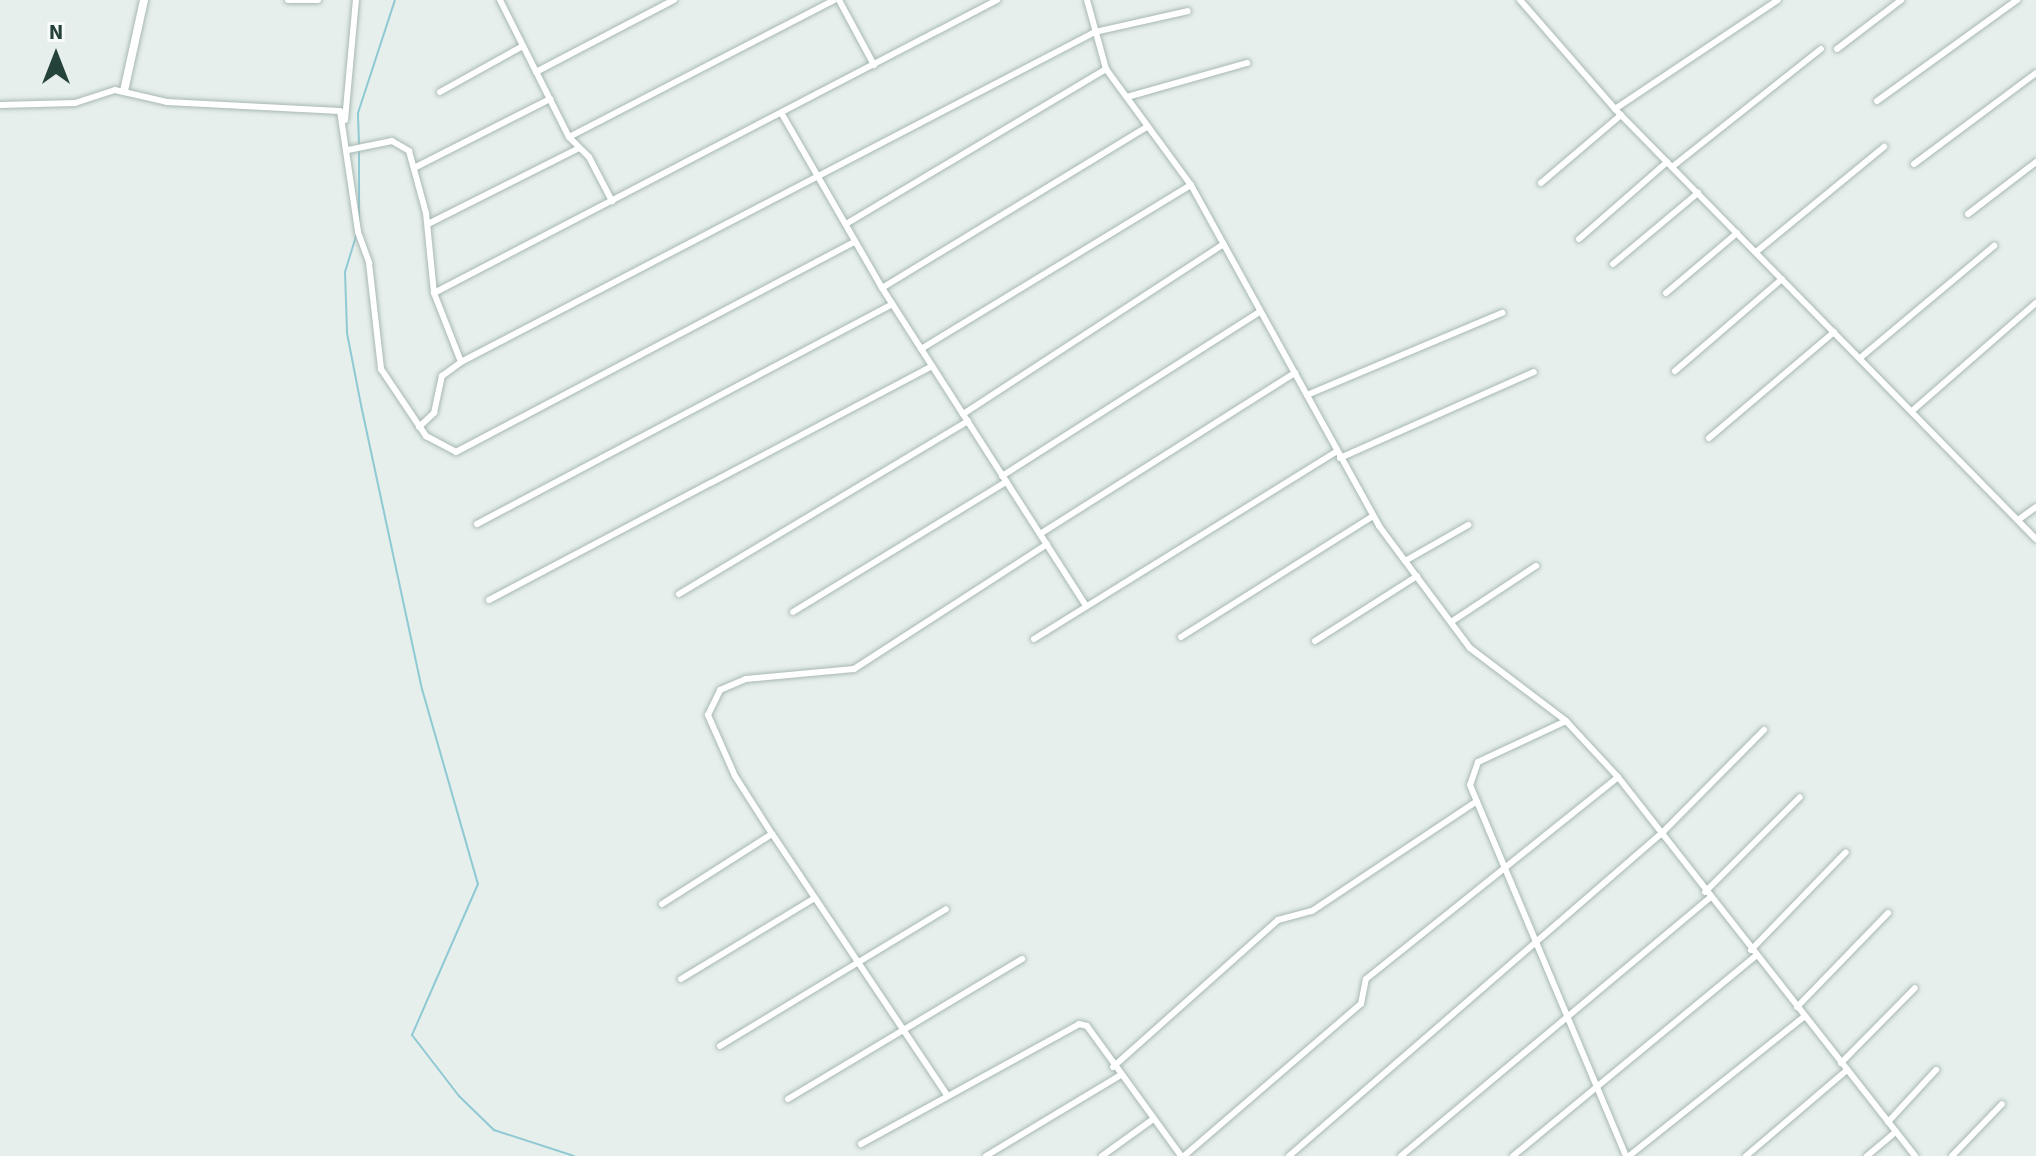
<!DOCTYPE html>
<style>
body{margin:0}
#map{position:relative;width:2036px;height:1156px;overflow:hidden;background:#e6efeb;font-family:"Source Sans 3",sans-serif}
div>[style]{position:absolute}
[style*='--x']{left:calc(var(--x)*1px);top:calc(var(--y)*1px);width:calc(var(--w)*1px);rotate:calc(var(--a)*1deg)}
.stream>*{height:2px;margin:-1px;padding:0 1px;transform-origin:1px;border-radius:1px;background:#8ec9d4}
.roads{filter:drop-shadow(0 0 2px #a8b8b2) drop-shadow(0 0 2px #a8b8b2)}
.minor>*{height:6px;margin:-3px;padding:0 3px;transform-origin:3px;border-radius:3px;background:#fff}
.tertiary>*{height:8px;margin:-4px;padding:0 4px;transform-origin:4px;border-radius:4px;background:#fff}
span{translate:-50% -50%;white-space:nowrap;text-align:center;line-height:1.15;-webkit-text-stroke:6px #f7fbf9;paint-order:stroke}
.north{position:absolute;left:16px;top:16px;width:80px;height:80px;-webkit-text-stroke:6px #f7fbf9;paint-order:stroke;rotate:0deg;font-size:22px;font-weight:700;line-height:32px;text-align:center;color:#24423a}
.north::after{content:'';display:block;margin:auto;width:28px;height:36px;background:#24423a;clip-path:polygon(50% 0,100% 100%,50% 72%,0 100%)}
</style>
<div id="map">
<div class="stream">
<i style="--x:359;--y:144;--w:31;--a:-92"></i>
<i style="--x:358;--y:113;--w:119;--a:-71.9"></i>
<i style="--x:359;--y:150;--w:77;--a:90"></i>
<i style="--x:357;--y:233;--w:41;--a:107.1"></i>
<i style="--x:345;--y:272;--w:61;--a:88.1"></i>
<i style="--x:347;--y:333;--w:73;--a:79"></i>
<i style="--x:361;--y:405;--w:290;--a:77.9"></i>
<i style="--x:422;--y:689;--w:203;--a:74"></i>
<i style="--x:478;--y:884;--w:165;--a:113.6"></i>
<i style="--x:412;--y:1035;--w:77;--a:52.4"></i>
<i style="--x:459;--y:1096;--w:49;--a:44.2"></i>
<i style="--x:494;--y:1130;--w:84;--a:18"></i>
</div>
<div class="roads">
<div class="minor">
<i style="--x:288;--y:0;--w:30;--a:0"></i>
<i style="--x:500;--y:0;--w:153;--a:63.3"></i>
<i style="--x:569;--y:137;--w:28;--a:45"></i>
<i style="--x:589;--y:157;--w:50;--a:62.4"></i>
<i style="--x:839;--y:0;--w:74;--a:61.7"></i>
<i style="--x:1087;--y:0;--w:72;--a:74.6"></i>
<i style="--x:1106;--y:69;--w:144;--a:53.8"></i>
<i style="--x:1191;--y:185;--w:389;--a:61.1"></i>
<i style="--x:1379;--y:526;--w:152;--a:53.3"></i>
<i style="--x:1470;--y:648;--w:121;--a:37.2"></i>
<i style="--x:1566;--y:721;--w:76;--a:47.1"></i>
<i style="--x:1618;--y:777;--w:482;--a:51.9"></i>
<i style="--x:1520;--y:0;--w:145;--a:48.9"></i>
<i style="--x:1615;--y:109;--w:602;--a:45.61"></i>
<i style="--x:1837;--y:49;--w:81;--a:-37.4"></i>
<i style="--x:536;--y:72;--w:156;--a:-27.6"></i>
<i style="--x:440;--y:92;--w:95;--a:-29"></i>
<i style="--x:1127;--y:97;--w:125;--a:-15.8"></i>
<i style="--x:1877;--y:101;--w:173;--a:-35.8"></i>
<i style="--x:0;--y:105;--w:75;--a:-1.5"></i>
<i style="--x:75;--y:103;--w:42;--a:-18"></i>
<i style="--x:115;--y:90;--w:53;--a:13"></i>
<i style="--x:167;--y:102;--w:173;--a:3"></i>
<i style="--x:340;--y:111;--w:122;--a:81.5"></i>
<i style="--x:358;--y:232;--w:33;--a:70"></i>
<i style="--x:369;--y:263;--w:107;--a:83.5"></i>
<i style="--x:381;--y:369;--w:81;--a:56.1"></i>
<i style="--x:426;--y:436;--w:34;--a:28"></i>
<i style="--x:456;--y:452;--w:451;--a:-27.8"></i>
<i style="--x:1615;--y:109;--w:196;--a:-33.8"></i>
<i style="--x:782;--y:114;--w:201;--a:60.1"></i>
<i style="--x:882;--y:288;--w:378;--a:57.3"></i>
<i style="--x:345;--y:120;--w:121;--a:-84.8"></i>
<i style="--x:569;--y:137;--w:298;--a:-27.3"></i>
<i style="--x:348;--y:150;--w:45;--a:-11.6"></i>
<i style="--x:392;--y:141;--w:20;--a:30"></i>
<i style="--x:409;--y:151;--w:64;--a:74.7"></i>
<i style="--x:426;--y:213;--w:80;--a:84.3"></i>
<i style="--x:434;--y:293;--w:74;--a:68.6"></i>
<i style="--x:1914;--y:164;--w:152;--a:-36.7"></i>
<i style="--x:1672;--y:167;--w:190;--a:-38.4"></i>
<i style="--x:414;--y:168;--w:153;--a:-26.9"></i>
<i style="--x:1541;--y:183;--w:105;--a:-40.4"></i>
<i style="--x:1968;--y:214;--w:86;--a:-37.4"></i>
<i style="--x:428;--y:224;--w:169;--a:-26.7"></i>
<i style="--x:846;--y:224;--w:303;--a:-30.8"></i>
<i style="--x:1579;--y:239;--w:117;--a:-41.2"></i>
<i style="--x:1756;--y:252;--w:166;--a:-39.4"></i>
<i style="--x:1613;--y:264;--w:111;--a:-39.9"></i>
<i style="--x:882;--y:288;--w:311;--a:-31.3"></i>
<i style="--x:434;--y:293;--w:635;--a:-27.49"></i>
<i style="--x:1666;--y:293;--w:93;--a:-40.2"></i>
<i style="--x:921;--y:349;--w:316;--a:-31.3"></i>
<i style="--x:1860;--y:358;--w:175;--a:-39.9"></i>
<i style="--x:1675;--y:371;--w:141;--a:-40.7"></i>
<i style="--x:1307;--y:395;--w:212;--a:-22.8"></i>
<i style="--x:1912;--y:411;--w:164;--a:-41.1"></i>
<i style="--x:963;--y:414;--w:311;--a:-33.1"></i>
<i style="--x:419;--y:427;--w:21;--a:-43"></i>
<i style="--x:434;--y:413;--w:38;--a:-78"></i>
<i style="--x:442;--y:376;--w:24;--a:-36"></i>
<i style="--x:461;--y:362;--w:715;--a:-27.5"></i>
<i style="--x:1095;--y:32;--w:95;--a:-12.7"></i>
<i style="--x:1709;--y:438;--w:164;--a:-40.3"></i>
<i style="--x:1340;--y:458;--w:212;--a:-23.9"></i>
<i style="--x:1002;--y:476;--w:305;--a:-32.5"></i>
<i style="--x:2018;--y:520;--w:22;--a:-36"></i>
<i style="--x:477;--y:524;--w:470;--a:-27.9"></i>
<i style="--x:1040;--y:534;--w:302;--a:-32.3"></i>
<i style="--x:1405;--y:561;--w:73;--a:-29.7"></i>
<i style="--x:679;--y:594;--w:337;--a:-30.9"></i>
<i style="--x:489;--y:600;--w:501;--a:-27.84"></i>
<i style="--x:793;--y:612;--w:250;--a:-31.4"></i>
<i style="--x:1451;--y:622;--w:102;--a:-33.4"></i>
<i style="--x:1181;--y:637;--w:227;--a:-32.2"></i>
<i style="--x:1034;--y:639;--w:355;--a:-31.8"></i>
<i style="--x:1315;--y:641;--w:121;--a:-32.5"></i>
<i style="--x:1566;--y:721;--w:97;--a:155"></i>
<i style="--x:1478;--y:762;--w:24;--a:109"></i>
<i style="--x:1470;--y:785;--w:402;--a:67.2"></i>
<i style="--x:1705;--y:892;--w:134;--a:-45"></i>
<i style="--x:662;--y:904;--w:130;--a:-32.5"></i>
<i style="--x:1751;--y:950;--w:136;--a:-45.9"></i>
<i style="--x:681;--y:979;--w:154;--a:-31.2"></i>
<i style="--x:1797;--y:1007;--w:131;--a:-45.9"></i>
<i style="--x:720;--y:1046;--w:264;--a:-31.2"></i>
<i style="--x:1841;--y:1063;--w:105;--a:-45.4"></i>
<i style="--x:1113;--y:1067;--w:221;--a:-41.7"></i>
<i style="--x:1278;--y:920;--w:35;--a:-15"></i>
<i style="--x:1312;--y:911;--w:198;--a:-33.7"></i>
<i style="--x:947;--y:1095;--w:314;--a:-123.8"></i>
<i style="--x:772;--y:834;--w:69;--a:-122.5"></i>
<i style="--x:735;--y:776;--w:67;--a:-113.9"></i>
<i style="--x:708;--y:715;--w:28;--a:-64"></i>
<i style="--x:720;--y:690;--w:28;--a:-23"></i>
<i style="--x:746;--y:679;--w:108;--a:-5.3"></i>
<i style="--x:854;--y:669;--w:230;--a:-32.9"></i>
<i style="--x:788;--y:1099;--w:273;--a:-30.9"></i>
<i style="--x:1888;--y:1122;--w:71;--a:-47.3"></i>
<i style="--x:861;--y:1144;--w:249;--a:-28.8"></i>
<i style="--x:1079;--y:1024;--w:8;--a:14"></i>
<i style="--x:1087;--y:1026;--w:160;--a:54.1"></i>
<i style="--x:986;--y:1156;--w:155;--a:-31"></i>
<i style="--x:1102;--y:1156;--w:62;--a:-35.8"></i>
<i style="--x:1184;--y:1156;--w:233;--a:-40.7"></i>
<i style="--x:1361;--y:1004;--w:25;--a:-79"></i>
<i style="--x:1366;--y:979;--w:323;--a:-38.7"></i>
<i style="--x:1289;--y:1156;--w:491;--a:-40.9"></i>
<i style="--x:1660;--y:835;--w:148;--a:-45.3"></i>
<i style="--x:1401;--y:1156;--w:403;--a:-39.9"></i>
<i style="--x:1513;--y:1156;--w:315;--a:-39.5"></i>
<i style="--x:1629;--y:1156;--w:223;--a:-38.5"></i>
<i style="--x:1746;--y:1156;--w:133;--a:-40.4"></i>
<i style="--x:1867;--y:1156;--w:38;--a:-40"></i>
<i style="--x:1952;--y:1156;--w:72;--a:-46.1"></i>
</div>
<div class="tertiary">
<i style="--x:124;--y:91;--w:93;--a:-77.6"></i>
</div>
</div>
<div class="north">N</div>
</div>
